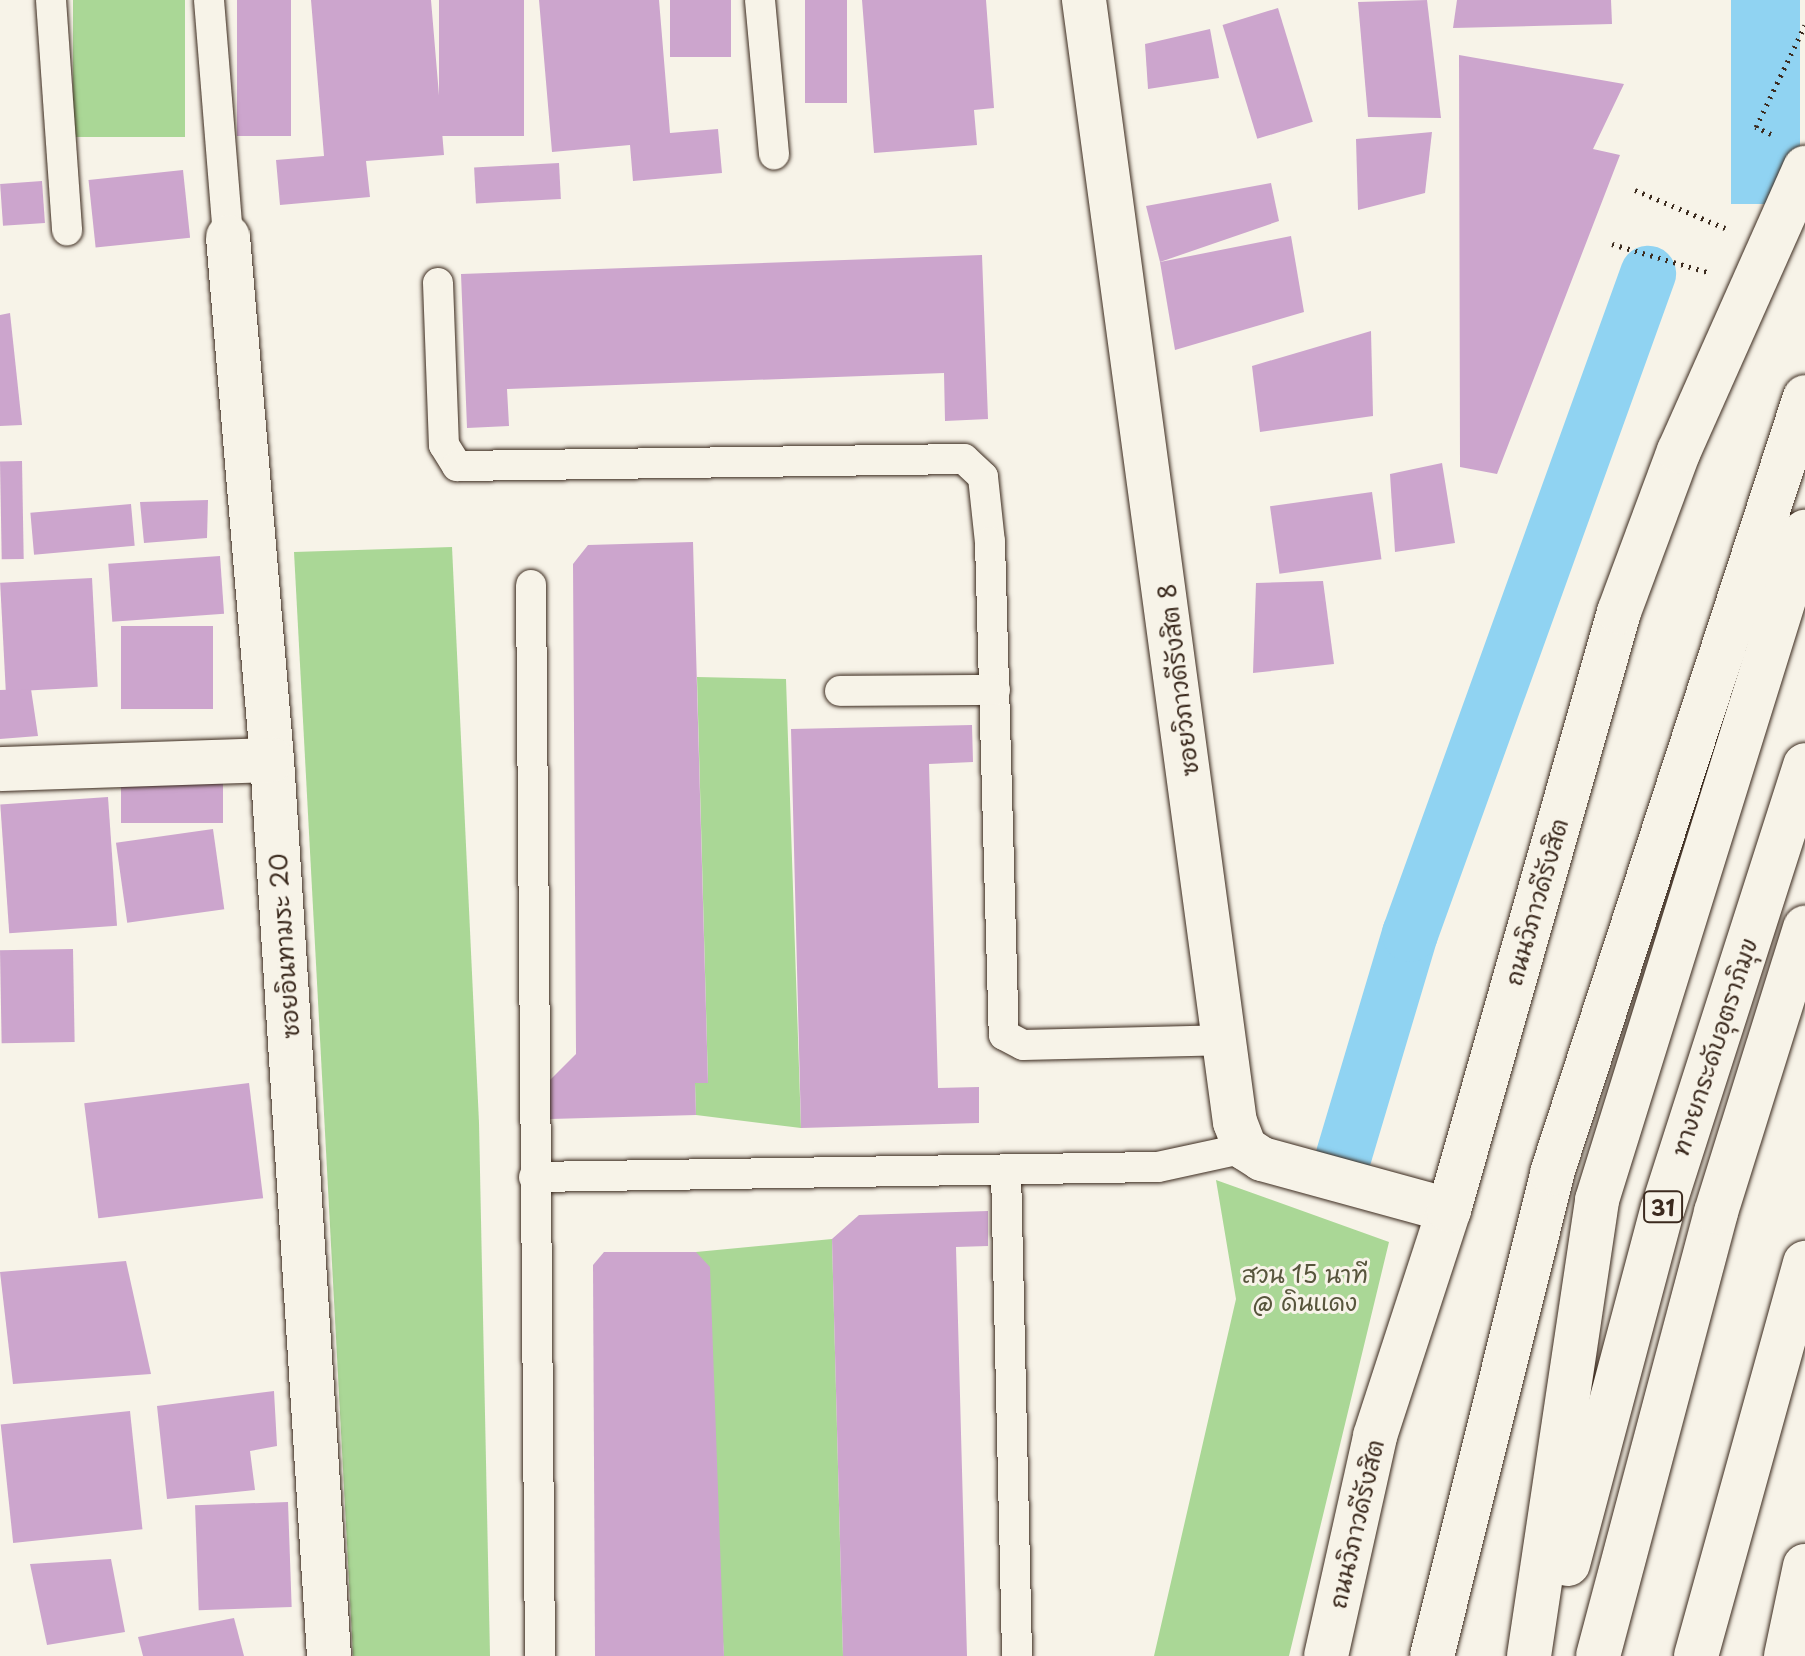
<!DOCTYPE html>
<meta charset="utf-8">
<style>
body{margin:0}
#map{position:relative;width:1805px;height:1656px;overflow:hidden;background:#f7f3e8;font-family:"Playpen Sans","Playpen Sans Thai",sans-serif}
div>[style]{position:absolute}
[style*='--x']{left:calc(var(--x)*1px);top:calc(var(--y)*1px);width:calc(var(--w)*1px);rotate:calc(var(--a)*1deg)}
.green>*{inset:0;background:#aad796;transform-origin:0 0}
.water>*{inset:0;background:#90d3f2;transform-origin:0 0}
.canal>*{height:56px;margin:-28px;padding:0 28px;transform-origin:28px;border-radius:28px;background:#90d3f2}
.building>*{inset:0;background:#cca5cd;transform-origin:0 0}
.path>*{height:5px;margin-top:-2.5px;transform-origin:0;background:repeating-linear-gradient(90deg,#3b2a1e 0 2px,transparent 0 8px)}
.roads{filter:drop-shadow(0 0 2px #3b2a1e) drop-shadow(0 0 2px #3b2a1e)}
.lane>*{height:30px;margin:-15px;padding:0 15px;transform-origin:15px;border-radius:15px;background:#f7f3e8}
.street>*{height:44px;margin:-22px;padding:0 22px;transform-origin:22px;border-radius:22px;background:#f7f3e8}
.secondary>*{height:44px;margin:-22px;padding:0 22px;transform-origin:22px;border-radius:22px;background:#f7f3e8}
.highway>*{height:44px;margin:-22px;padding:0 22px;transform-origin:22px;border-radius:22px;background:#f7f3e8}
span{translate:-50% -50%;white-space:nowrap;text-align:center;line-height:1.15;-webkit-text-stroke:6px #f7f3e8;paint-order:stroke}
.shield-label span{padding:2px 6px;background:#f7f3e8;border:2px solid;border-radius:6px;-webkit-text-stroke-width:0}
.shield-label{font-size:22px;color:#3b2a1e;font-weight:700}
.street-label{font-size:24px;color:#3b2a1e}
.park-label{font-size:24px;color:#57553c}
</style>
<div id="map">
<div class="green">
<i style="left:73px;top:0;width:112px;height:137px"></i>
<i style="clip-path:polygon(452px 547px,479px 1123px,490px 1656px,353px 1656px,294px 552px)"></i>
<i style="clip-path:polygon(697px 677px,786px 679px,801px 1128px,696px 1115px,695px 1083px,708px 1082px)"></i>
<i style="clip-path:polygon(1216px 1180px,1389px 1242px,1289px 1656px,1154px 1656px,1236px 1299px)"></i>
<i style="clip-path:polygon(832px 1239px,843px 1656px,724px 1656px,696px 1252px)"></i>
</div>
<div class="water">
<i style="left:1731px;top:0;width:69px;height:204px"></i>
</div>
<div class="canal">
<i style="--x:1344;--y:1155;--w:231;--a:-73.4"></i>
<i style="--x:1410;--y:934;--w:702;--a:-70.17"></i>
</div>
<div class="building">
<i style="left:237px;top:0;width:54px;height:136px"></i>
<i style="clip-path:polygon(311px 0,431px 0,444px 155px,366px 161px,370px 197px,280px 205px,276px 160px,324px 156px)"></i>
<i style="left:439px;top:0;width:85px;height:136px"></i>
<i style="clip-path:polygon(539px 0,659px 0,670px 133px,718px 129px,722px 173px,633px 181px,630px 145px,552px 152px)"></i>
<i style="left:670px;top:0;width:61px;height:57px"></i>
<i style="left:805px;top:0;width:42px;height:103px"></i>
<i style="clip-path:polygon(862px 0,986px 0,994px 108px,974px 110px,977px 145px,874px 153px)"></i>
<i style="clip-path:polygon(1427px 0,1441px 118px,1368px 117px,1358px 2px)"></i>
<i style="clip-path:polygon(1457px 0,1611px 0,1612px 24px,1453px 28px)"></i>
<i style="left:1278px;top:8px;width:119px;height:58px;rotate:73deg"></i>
<i style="clip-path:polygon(1210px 29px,1219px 78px,1148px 89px,1145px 44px)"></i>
<i style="clip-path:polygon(1459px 55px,1624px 84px,1593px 149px,1620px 155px,1497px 474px,1460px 467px)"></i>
<i style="clip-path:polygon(1432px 132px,1425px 193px,1358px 210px,1356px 139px)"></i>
<i style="left:559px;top:163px;width:36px;height:85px;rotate:87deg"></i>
<i style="left:183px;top:170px;width:68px;height:95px;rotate:84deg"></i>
<i style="left:42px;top:181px;width:42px;height:42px;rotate:86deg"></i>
<i style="clip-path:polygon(1271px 183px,1279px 221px,1160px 262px,1146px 206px)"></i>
<i style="clip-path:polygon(1291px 236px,1304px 312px,1175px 350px,1160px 262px)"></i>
<i style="clip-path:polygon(982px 255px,988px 419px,945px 421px,944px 373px,507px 389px,509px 426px,467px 428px,461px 274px)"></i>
<i style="clip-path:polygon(10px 313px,22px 425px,0 426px,0 315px)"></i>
<i style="clip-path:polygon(1371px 331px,1373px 416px,1260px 432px,1252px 366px)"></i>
<i style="left:22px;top:461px;width:98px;height:22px;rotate:89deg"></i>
<i style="clip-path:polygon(1442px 463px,1455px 543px,1395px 552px,1390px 474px)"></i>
<i style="left:1372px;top:492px;width:68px;height:103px;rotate:82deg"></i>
<i style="clip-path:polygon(208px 500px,207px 538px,144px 543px,140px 502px)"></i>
<i style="left:131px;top:504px;width:42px;height:101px;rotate:85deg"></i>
<i style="clip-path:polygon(693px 542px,708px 1083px,695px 1083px,696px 1115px,550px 1119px,548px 1082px,576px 1054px,573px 564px,588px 545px)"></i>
<i style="left:220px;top:556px;width:58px;height:112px;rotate:86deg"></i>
<i style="left:92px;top:578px;width:109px;height:92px;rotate:87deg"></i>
<i style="clip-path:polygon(1323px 581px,1334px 664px,1253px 673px,1256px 583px)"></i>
<i style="left:213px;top:626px;width:83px;height:92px;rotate:90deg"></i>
<i style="clip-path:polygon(31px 689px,38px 736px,0 739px,0 690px)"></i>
<i style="clip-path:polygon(972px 725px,973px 762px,929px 764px,938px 1088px,979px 1087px,979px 1123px,801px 1128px,791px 729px)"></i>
<i style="left:223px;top:777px;width:46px;height:102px;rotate:90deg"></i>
<i style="left:108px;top:797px;width:129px;height:108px;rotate:86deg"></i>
<i style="left:213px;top:829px;width:81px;height:98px;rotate:82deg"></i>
<i style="left:73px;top:949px;width:93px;height:73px;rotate:89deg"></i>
<i style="left:249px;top:1083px;width:116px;height:166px;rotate:83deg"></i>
<i style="clip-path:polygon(988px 1211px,988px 1246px,956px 1247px,967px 1656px,843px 1656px,832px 1239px,859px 1215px)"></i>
<i style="clip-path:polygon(604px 1252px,696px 1252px,710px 1267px,724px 1656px,595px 1656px,593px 1265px)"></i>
<i style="clip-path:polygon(126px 1261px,151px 1374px,13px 1384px,0 1272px)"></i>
<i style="clip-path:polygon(274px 1391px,277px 1446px,250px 1451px,255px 1490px,167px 1499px,157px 1406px)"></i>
<i style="left:130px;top:1411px;width:119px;height:130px;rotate:84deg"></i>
<i style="left:288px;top:1502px;width:105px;height:93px;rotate:88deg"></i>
<i style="clip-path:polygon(111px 1559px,125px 1632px,47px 1645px,30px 1564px)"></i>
<i style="clip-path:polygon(234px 1618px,244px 1656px,143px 1656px,138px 1637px)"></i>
</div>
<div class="path">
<i style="--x:1771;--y:134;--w:17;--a:-155"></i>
<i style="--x:1756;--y:127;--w:113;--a:-64.3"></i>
<i style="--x:1635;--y:190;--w:98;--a:22.9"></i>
<i style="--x:1612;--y:244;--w:99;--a:16.4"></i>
</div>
<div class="roads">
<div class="lane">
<i style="--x:51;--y:0;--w:231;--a:86"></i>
<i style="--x:209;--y:0;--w:238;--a:85.4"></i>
<i style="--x:760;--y:0;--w:155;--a:84.8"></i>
<i style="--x:438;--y:283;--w:162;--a:87.9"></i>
<i style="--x:444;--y:445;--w:25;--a:58"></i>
<i style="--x:457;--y:466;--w:507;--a:-0.79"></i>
<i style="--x:964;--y:459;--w:26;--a:43"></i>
<i style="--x:983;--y:477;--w:65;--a:83.9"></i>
<i style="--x:990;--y:542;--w:493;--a:88.4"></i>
<i style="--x:1004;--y:1035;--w:21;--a:28"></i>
<i style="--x:1023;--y:1045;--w:199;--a:-1.4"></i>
<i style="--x:531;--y:585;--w:1071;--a:89.52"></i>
<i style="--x:840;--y:691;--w:155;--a:-0.4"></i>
<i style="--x:1006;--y:1170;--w:486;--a:88.7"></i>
<i style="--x:534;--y:1177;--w:624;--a:-0.92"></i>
<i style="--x:1158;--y:1167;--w:89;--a:-12.3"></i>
</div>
<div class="street">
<i style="--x:1084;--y:0;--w:1132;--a:82.34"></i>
<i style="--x:1235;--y:1122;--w:28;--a:69"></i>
<i style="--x:1245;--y:1148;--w:20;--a:33"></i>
<i style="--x:1262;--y:1159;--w:194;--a:15.3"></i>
<i style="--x:228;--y:237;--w:525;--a:85.19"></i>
<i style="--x:272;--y:760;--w:898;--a:86.36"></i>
<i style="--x:0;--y:769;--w:272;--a:-1.9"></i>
</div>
<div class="secondary">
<i style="--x:1326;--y:1656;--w:225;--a:-77.4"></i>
<i style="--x:1375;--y:1436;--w:238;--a:-71.9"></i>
<i style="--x:1449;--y:1210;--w:622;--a:-74.13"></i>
<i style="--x:1619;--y:612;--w:172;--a:-69.6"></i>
<i style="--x:1679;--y:451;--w:310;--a:-66"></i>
<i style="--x:1432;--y:1656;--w:498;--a:-76"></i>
<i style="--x:1552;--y:1173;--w:816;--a:-71.94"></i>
<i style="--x:1696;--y:1656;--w:408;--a:-74.5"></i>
<i style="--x:1786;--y:1656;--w:92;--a:-78.1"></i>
</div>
<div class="highway">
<i style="--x:1568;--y:1564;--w:368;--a:-75.1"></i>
<i style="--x:1663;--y:1208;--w:465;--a:-72.2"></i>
<i style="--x:1529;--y:1656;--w:461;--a:-81.5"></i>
<i style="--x:1597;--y:1200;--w:700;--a:-72.7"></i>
<i style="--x:1598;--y:1656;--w:459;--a:-75.1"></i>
<i style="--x:1716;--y:1212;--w:298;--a:-72.6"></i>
</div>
</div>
<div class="shield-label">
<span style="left:1663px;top:1207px">31</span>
</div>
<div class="street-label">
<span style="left:1178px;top:680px;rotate:-97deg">ซอยวิภาวดีรังสิต 8</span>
<span style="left:1536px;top:902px;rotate:-74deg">ถนนวิภาวดีรังสิต</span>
<span style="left:284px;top:946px;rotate:-94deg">ซอยอินทามระ 20</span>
<span style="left:1714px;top:1047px;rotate:-72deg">ทางยกระดับอุตราภิมุข</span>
<span style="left:1356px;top:1524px;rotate:-77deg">ถนนวิภาวดีรังสิต</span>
</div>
<div class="park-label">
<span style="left:1305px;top:1288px">สวน 15 นาที<br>@ ดินแดง</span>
</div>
</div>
